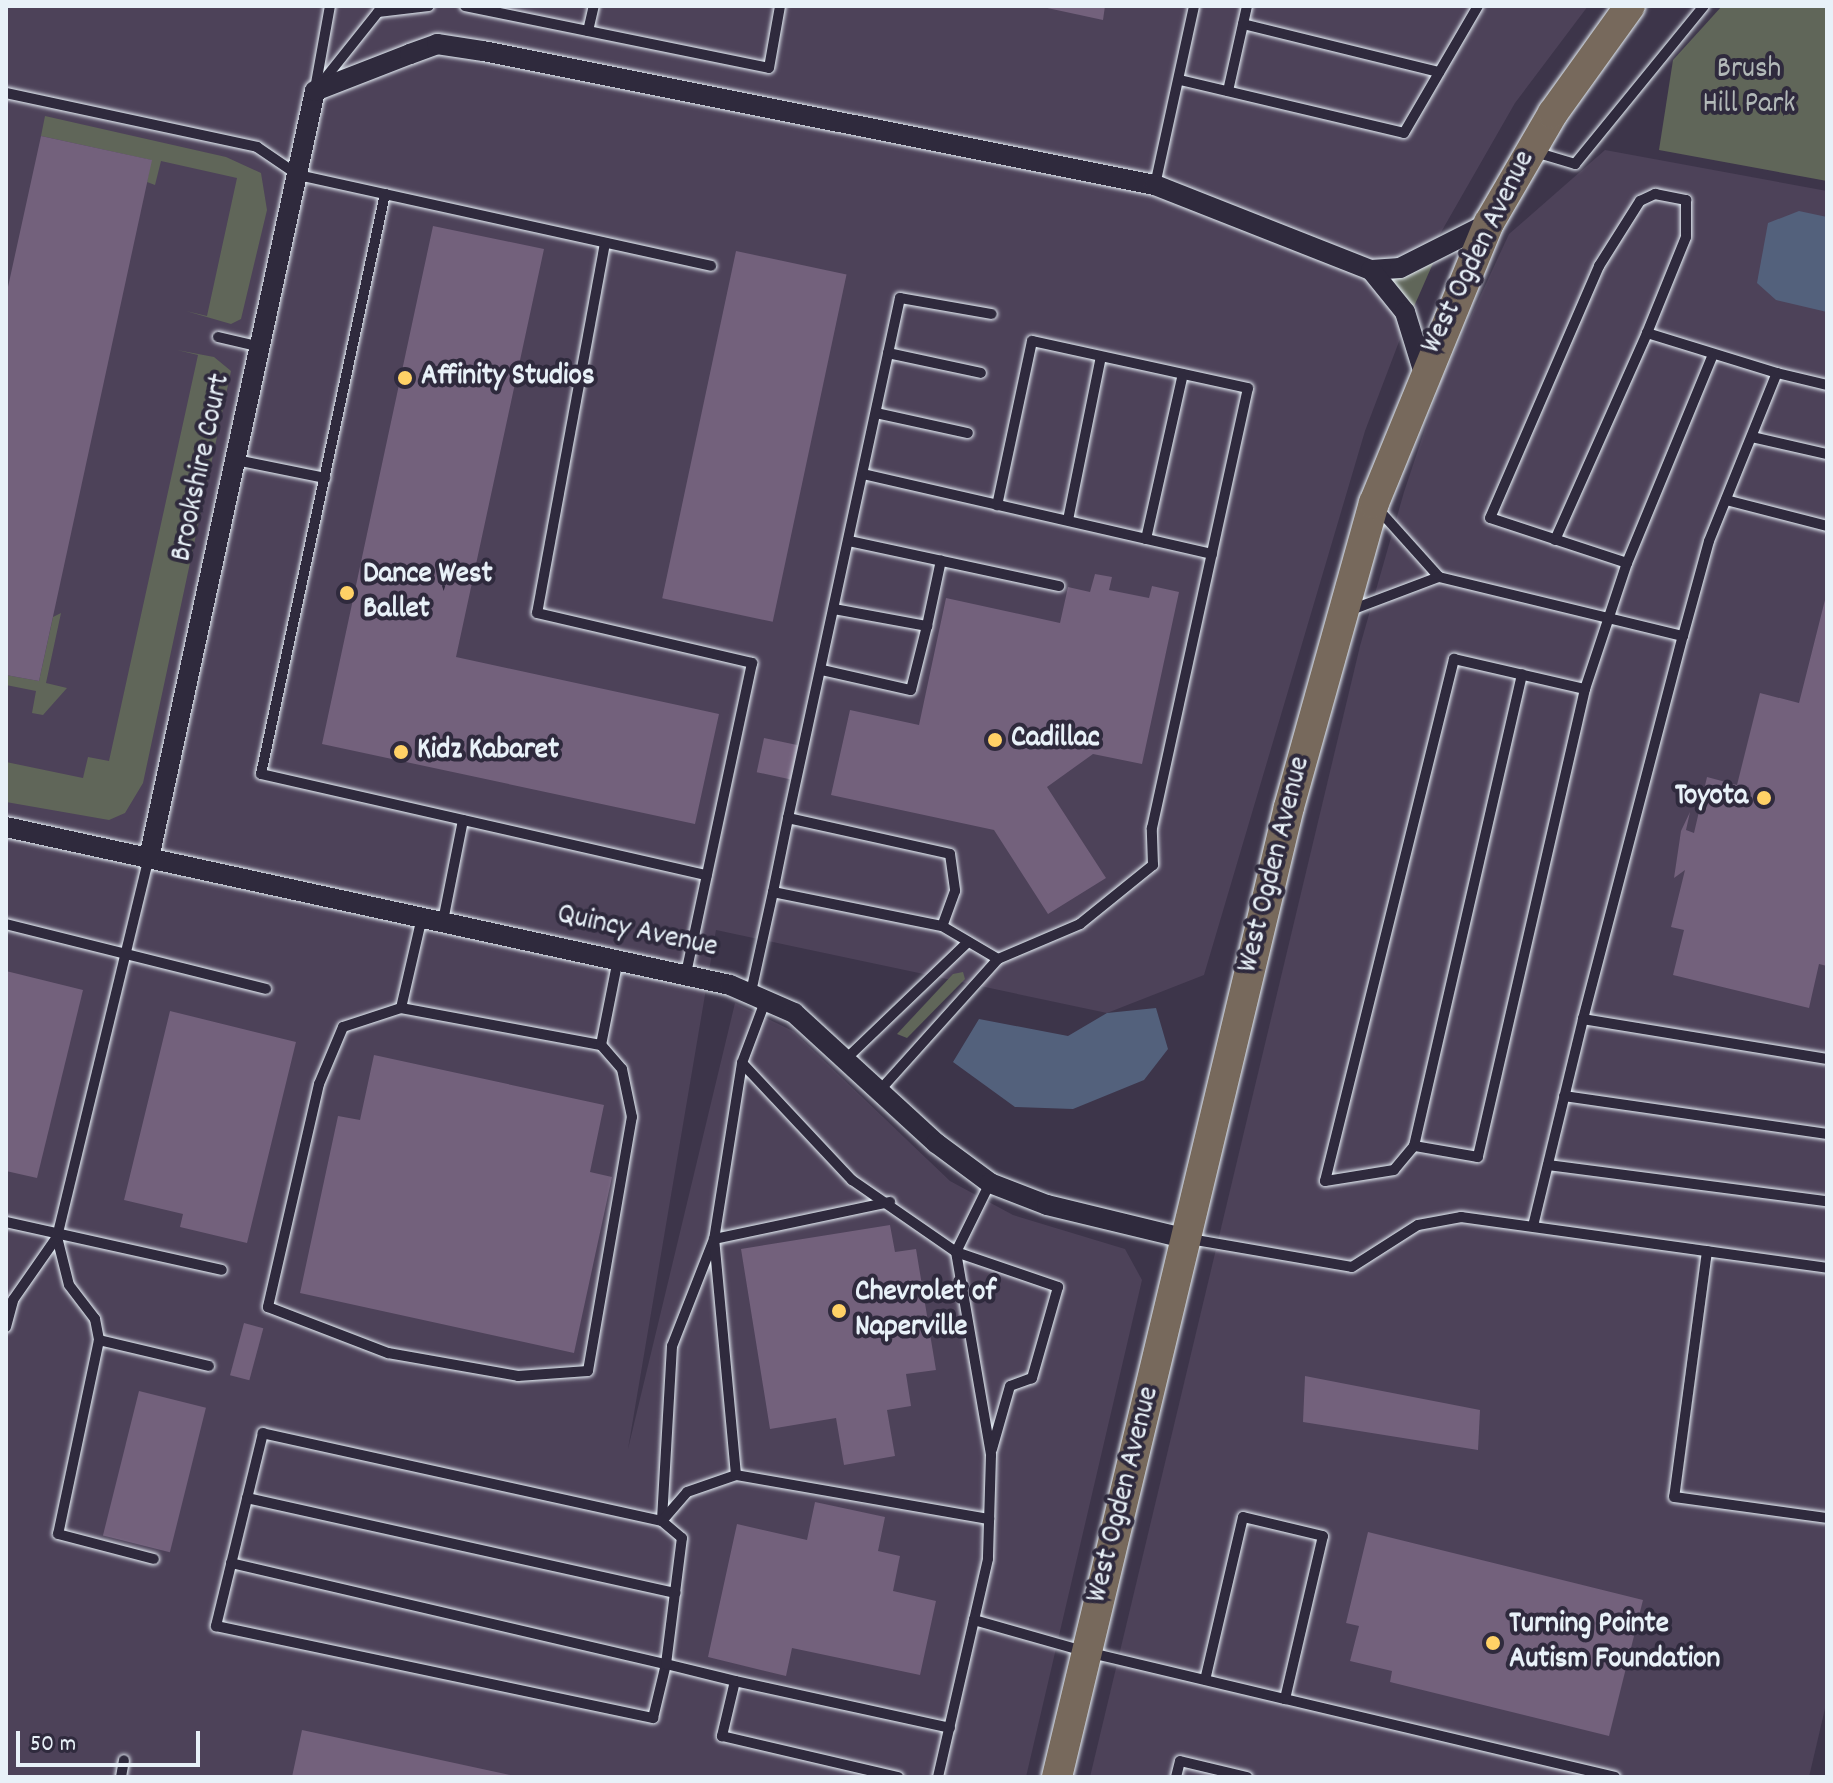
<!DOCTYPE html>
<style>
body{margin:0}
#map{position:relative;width:1833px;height:1783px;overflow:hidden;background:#3d354a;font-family:Dekko,sans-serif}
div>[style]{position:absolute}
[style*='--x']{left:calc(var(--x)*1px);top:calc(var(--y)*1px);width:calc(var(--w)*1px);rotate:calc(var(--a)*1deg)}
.built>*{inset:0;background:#4d4259}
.green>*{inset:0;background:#606659}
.water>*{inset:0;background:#53617c}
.building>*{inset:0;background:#73617c;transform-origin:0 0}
.roads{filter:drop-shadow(0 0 2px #e8f1f8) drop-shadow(0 0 2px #e8f1f8)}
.service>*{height:10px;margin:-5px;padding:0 5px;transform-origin:5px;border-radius:5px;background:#2f2a3d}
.minor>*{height:20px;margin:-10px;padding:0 10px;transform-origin:10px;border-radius:10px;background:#2f2a3d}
.primary>*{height:30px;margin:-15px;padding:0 15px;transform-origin:15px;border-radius:15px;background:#77695c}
.dots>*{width:22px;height:22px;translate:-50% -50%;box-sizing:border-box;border:4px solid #2f2a3d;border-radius:50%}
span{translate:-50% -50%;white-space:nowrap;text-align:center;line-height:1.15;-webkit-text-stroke:8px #2f2a3d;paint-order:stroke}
.park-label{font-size:30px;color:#b2b9b8}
.street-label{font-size:30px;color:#e8f1f8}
.poi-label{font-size:30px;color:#e8f1f8;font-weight:700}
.left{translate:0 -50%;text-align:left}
.right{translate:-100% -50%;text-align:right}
.frame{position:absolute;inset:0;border:8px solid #e8f1f8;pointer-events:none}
.scale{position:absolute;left:16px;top:1731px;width:184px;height:36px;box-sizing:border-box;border:4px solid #e8f1f8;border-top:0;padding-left:10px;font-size:24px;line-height:28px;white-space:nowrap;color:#e8f1f8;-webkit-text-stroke:6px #2f2a3d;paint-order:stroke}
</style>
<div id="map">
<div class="built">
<i style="clip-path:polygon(6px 6px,1588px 6px,1515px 103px,1440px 234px,1365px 431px,1204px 975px,1107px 1013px,716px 930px,628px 1449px,735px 1003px,793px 1031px,950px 1181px,1013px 1215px,1125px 1249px,1142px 1280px,1026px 1777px,6px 1777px)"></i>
<i style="clip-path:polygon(1605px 150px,1827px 191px,1827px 1700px,1809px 1777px,1090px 1777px,1360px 646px,1404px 492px,1441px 381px,1509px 234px)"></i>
</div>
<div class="green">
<i style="clip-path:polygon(1722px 6px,1827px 6px,1827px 181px,1659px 150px,1673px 60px)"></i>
<i style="clip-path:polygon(45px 116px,226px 157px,261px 173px,267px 210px,241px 319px,231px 324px,186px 311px,207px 316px,237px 178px,161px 161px,155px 185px,147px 182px,151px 160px,41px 136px)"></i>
<i style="clip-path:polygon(1434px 261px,1412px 311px,1385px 276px)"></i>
<i style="clip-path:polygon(177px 350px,214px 357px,231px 371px,143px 783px,125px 813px,109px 820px,6px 802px,6px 762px,83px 778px,88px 757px,109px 761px,198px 355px)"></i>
<i style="clip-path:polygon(61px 613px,46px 683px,67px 688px,43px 715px,32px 713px,36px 691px,6px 685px,6px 675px,39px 681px,53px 617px)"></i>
<i style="clip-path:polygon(963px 972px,965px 979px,907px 1038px,897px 1034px,953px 974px)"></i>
</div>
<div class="water">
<i style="clip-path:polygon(1799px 211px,1827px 217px,1827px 312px,1776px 300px,1757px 283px,1768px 223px)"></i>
<i style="clip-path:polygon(1156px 1008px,1168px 1049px,1144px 1080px,1073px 1109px,1015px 1107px,953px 1062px,979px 1019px,1068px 1036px,1107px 1013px)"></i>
</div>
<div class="building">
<i style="clip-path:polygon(1038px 6px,1105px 6px,1103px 20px)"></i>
<i style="clip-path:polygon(41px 136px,152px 160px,39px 681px,6px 675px,6px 296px)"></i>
<i style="clip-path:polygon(433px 226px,544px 249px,456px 657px,719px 714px,695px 824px,322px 744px)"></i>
<i style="left:736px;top:251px;width:113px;height:355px;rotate:12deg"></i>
<i style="clip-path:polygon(1095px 574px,1112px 577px,1109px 590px,1149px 598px,1152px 586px,1179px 592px,1142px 764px,1093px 754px,1047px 787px,1106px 878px,1048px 914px,994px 830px,831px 795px,850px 710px,919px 725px,946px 598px,1060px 623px,1068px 587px,1090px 592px)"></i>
<i style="clip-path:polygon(1827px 592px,1827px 966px,1819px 964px,1809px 1008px,1673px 975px,1684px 930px,1671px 927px,1685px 870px,1674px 878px,1681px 831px,1690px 812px,1686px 830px,1694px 833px,1707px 777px,1737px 785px,1760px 693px,1799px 703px)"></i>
<i style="left:764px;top:738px;width:35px;height:35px;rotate:12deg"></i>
<i style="clip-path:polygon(6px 971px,83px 990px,37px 1178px,6px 1171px)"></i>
<i style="clip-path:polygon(170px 1011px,296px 1042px,247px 1243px,180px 1227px,183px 1214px,124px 1200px)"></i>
<i style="clip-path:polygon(374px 1055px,604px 1105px,590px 1172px,612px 1177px,574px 1353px,300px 1293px,338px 1116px,360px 1120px)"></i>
<i style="clip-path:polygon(890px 1225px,895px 1252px,916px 1249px,936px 1370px,906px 1374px,911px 1406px,887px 1410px,895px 1456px,844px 1465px,836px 1418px,770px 1429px,741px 1249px)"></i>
<i style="left:244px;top:1323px;width:20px;height:54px;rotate:15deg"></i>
<i style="clip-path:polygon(1305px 1376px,1480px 1410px,1478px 1450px,1303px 1422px)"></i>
<i style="left:139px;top:1391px;width:69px;height:149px;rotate:14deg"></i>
<i style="clip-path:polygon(815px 1502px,885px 1517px,878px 1551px,900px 1556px,893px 1591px,936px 1601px,920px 1675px,792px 1648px,786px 1676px,708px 1657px,737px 1524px,807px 1540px)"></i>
<i style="clip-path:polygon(1368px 1532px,1643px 1600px,1609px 1736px,1390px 1682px,1392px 1671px,1350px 1661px,1359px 1626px,1346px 1623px)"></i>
<i style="clip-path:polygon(302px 1730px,515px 1776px,515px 1777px,292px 1777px)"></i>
</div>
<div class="roads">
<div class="service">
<i style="--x:465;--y:6;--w:310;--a:11.5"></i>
<i style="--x:769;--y:68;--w:63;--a:-79.9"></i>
<i style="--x:1243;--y:24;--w:202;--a:13.8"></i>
<i style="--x:588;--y:31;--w:26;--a:-77"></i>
<i style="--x:1180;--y:80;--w:230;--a:13.3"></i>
<i style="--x:1404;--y:133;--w:147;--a:-59.8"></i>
<i style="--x:319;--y:86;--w:95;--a:-51.4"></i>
<i style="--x:378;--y:12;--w:51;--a:-6.7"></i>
<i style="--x:315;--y:89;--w:84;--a:-79.8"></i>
<i style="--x:1228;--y:91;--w:87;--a:-77.4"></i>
<i style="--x:6;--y:93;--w:257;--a:12.1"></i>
<i style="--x:257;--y:147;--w:50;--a:34.3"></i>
<i style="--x:298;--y:175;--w:423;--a:12.4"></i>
<i style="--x:1535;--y:152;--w:42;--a:16.7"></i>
<i style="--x:1575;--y:164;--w:204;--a:-50.8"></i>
<i style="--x:1155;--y:185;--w:183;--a:-77.7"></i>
<i style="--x:385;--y:194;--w:593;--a:102.07"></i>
<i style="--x:261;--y:774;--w:457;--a:12.8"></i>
<i style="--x:605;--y:243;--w:376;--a:100.4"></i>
<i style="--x:537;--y:613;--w:221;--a:13.1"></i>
<i style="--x:752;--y:663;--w:318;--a:102"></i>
<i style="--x:218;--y:337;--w:44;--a:13.1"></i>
<i style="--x:888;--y:353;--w:95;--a:12.1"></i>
<i style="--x:876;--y:413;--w:94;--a:12.3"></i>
<i style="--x:1752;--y:437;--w:77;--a:12.8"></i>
<i style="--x:236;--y:460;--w:91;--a:11.4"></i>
<i style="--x:863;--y:474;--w:358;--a:12.9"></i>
<i style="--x:1726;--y:500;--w:104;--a:14.4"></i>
<i style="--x:1378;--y:509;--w:91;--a:48.1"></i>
<i style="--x:1439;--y:577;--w:251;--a:13.6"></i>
<i style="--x:1683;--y:636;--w:98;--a:-74.7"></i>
<i style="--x:1709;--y:541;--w:181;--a:-68"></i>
<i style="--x:1777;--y:373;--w:51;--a:13.5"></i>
<i style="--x:1068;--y:520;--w:166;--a:-78.6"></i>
<i style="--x:1146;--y:539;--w:169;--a:-77.4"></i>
<i style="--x:1555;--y:540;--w:227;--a:-66"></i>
<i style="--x:849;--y:541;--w:215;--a:12.1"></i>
<i style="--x:1627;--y:563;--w:226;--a:-67.6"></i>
<i style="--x:834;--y:609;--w:95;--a:10.4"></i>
<i style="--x:927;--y:626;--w:67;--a:-78"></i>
<i style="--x:1351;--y:610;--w:94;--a:-20.6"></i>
<i style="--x:822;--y:670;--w:91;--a:12.7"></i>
<i style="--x:911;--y:690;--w:66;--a:-76"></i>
<i style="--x:1585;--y:689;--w:480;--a:102.9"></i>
<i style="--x:1478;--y:1157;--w:65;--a:-170.2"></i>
<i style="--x:1414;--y:1146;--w:31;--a:130"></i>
<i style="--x:1394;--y:1170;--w:70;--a:170.9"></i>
<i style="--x:1325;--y:1181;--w:538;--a:-76.12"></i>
<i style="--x:1454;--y:659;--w:134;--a:12.9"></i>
<i style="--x:1585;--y:689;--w:133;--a:-71.6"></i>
<i style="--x:1627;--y:563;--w:144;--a:-161.8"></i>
<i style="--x:1490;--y:518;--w:275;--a:-66.6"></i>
<i style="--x:1599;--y:266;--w:77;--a:-57.8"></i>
<i style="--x:1640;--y:201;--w:17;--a:-25"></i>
<i style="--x:1655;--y:194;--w:32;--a:11"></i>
<i style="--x:1686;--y:200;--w:37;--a:90"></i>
<i style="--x:1686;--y:237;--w:104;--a:112.1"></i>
<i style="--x:1647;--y:333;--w:136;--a:17.1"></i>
<i style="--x:788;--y:818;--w:532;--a:-77.85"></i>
<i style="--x:900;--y:298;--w:93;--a:9.9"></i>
<i style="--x:773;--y:892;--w:76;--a:-78.5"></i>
<i style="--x:788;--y:818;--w:166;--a:12.5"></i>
<i style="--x:950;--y:854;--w:37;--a:82"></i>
<i style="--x:955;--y:891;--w:37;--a:110"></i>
<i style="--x:422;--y:917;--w:93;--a:103"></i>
<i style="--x:401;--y:1008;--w:203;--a:10.5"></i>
<i style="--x:601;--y:1045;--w:88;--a:-78.8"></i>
<i style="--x:443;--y:921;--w:103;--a:-78.8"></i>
<i style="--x:6;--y:924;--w:268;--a:14"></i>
<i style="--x:751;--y:992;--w:102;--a:-77.6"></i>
<i style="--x:773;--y:892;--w:172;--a:11.4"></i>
<i style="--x:942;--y:926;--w:65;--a:30.5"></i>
<i style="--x:766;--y:999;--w:68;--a:110.6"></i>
<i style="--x:742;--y:1063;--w:161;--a:46.8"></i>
<i style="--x:852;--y:1180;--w:126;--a:34.7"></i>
<i style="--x:956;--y:1252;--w:77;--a:-63.8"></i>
<i style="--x:401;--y:1008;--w:61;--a:161.9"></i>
<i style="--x:343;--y:1027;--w:62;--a:112.8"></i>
<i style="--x:319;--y:1084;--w:229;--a:102.9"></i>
<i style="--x:268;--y:1307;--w:129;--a:21"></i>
<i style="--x:388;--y:1353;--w:132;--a:10"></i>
<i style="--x:518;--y:1376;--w:70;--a:-4.1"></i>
<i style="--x:588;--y:1371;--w:258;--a:-80.2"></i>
<i style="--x:632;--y:1117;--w:49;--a:-101.8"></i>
<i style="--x:622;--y:1069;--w:32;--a:-131"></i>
<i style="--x:1583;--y:1019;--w:396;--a:-75.4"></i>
<i style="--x:849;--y:1056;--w:165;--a:-43.8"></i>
<i style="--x:742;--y:1063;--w:178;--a:99"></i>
<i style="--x:714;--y:1239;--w:115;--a:111.4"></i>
<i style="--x:672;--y:1346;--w:175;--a:93.3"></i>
<i style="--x:662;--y:1521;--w:409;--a:-167.6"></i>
<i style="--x:263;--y:1433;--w:199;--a:103.7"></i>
<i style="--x:216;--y:1626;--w:447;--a:11.9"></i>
<i style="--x:653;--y:1718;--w:56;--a:-76.5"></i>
<i style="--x:666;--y:1664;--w:71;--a:13.8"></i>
<i style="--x:735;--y:1681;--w:57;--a:103.3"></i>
<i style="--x:722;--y:1736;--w:181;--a:13.1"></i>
<i style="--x:881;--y:1089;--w:175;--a:-48"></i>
<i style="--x:998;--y:959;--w:89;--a:-23.1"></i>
<i style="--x:1080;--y:924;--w:94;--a:-38.9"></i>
<i style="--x:1153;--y:865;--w:37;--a:-92"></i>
<i style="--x:1152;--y:828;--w:450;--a:-77.7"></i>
<i style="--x:1248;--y:388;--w:221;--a:-167.7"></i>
<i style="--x:1032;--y:341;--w:168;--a:102"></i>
<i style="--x:1564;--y:1096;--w:266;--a:8.2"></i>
<i style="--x:1414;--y:1146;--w:484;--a:-77.1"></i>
<i style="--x:1548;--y:1165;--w:281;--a:7.4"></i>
<i style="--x:6;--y:1222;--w:221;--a:12.5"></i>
<i style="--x:1533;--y:1226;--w:213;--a:-76.4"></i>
<i style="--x:1583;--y:1019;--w:247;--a:9.3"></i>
<i style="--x:57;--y:1237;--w:49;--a:76"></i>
<i style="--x:69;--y:1285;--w:43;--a:52.6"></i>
<i style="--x:95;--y:1319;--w:21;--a:79"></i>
<i style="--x:99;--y:1340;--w:198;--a:101.9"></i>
<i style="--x:58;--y:1534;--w:99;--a:14.6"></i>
<i style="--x:1190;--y:1239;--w:164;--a:9.8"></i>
<i style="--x:1352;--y:1267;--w:78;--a:-32.5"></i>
<i style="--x:1418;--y:1225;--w:44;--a:-10.5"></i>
<i style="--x:1461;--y:1217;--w:370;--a:7.9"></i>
<i style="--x:1707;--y:1251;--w:248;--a:97.6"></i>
<i style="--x:1674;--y:1497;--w:154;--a:7.8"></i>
<i style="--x:956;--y:1252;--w:206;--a:80.2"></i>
<i style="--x:991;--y:1455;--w:104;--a:91.7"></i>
<i style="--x:988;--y:1559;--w:63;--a:102.9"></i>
<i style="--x:974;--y:1620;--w:117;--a:15.8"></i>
<i style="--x:1087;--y:1652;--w:204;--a:13.4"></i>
<i style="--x:1285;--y:1699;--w:167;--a:-76.9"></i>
<i style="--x:1323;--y:1536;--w:82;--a:-166.6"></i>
<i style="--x:1243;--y:1517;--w:167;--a:103.1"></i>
<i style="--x:956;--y:1252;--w:108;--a:18.9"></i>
<i style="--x:1058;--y:1287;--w:95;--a:105.9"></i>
<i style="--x:1032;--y:1378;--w:23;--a:160"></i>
<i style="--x:1010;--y:1386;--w:66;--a:105.9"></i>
<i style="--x:6;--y:1327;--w:28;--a:-75"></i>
<i style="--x:13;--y:1300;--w:77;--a:-55.1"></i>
<i style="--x:57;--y:1237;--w:390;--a:-76.4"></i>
<i style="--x:99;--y:1340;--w:113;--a:13.3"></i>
<i style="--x:736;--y:1475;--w:257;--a:9.9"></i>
<i style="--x:247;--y:1498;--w:439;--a:12.5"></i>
<i style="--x:231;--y:1563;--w:447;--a:13.1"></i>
<i style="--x:666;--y:1664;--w:127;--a:-82.8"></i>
<i style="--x:682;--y:1538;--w:26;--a:-140"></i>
<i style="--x:662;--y:1521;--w:38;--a:-49"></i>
<i style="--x:687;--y:1492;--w:52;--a:-19.1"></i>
<i style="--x:736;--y:1475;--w:237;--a:-95.3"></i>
<i style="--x:714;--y:1239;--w:180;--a:-11.9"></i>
<i style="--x:735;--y:1681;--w:220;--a:12.3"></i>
<i style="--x:1285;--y:1699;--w:339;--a:13.3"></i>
<i style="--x:121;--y:1777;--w:17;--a:-80"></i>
<i style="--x:938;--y:1777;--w:161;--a:-77.1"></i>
<i style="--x:1176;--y:1777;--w:16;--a:-76"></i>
<i style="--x:1180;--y:1761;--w:69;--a:13.4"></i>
</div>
<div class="minor">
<i style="--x:1371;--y:270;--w:29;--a:-4"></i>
<i style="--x:1400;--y:268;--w:100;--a:-26.8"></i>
<i style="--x:6;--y:827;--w:741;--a:12.31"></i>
<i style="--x:730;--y:985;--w:70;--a:23.6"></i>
<i style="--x:794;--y:1013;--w:193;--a:42.5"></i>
<i style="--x:936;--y:1143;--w:67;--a:36.5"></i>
<i style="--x:990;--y:1183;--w:61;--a:21.1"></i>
<i style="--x:1047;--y:1205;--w:145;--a:13.6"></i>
<i style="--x:149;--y:858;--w:785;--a:-77.79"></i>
<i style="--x:315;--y:91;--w:102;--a:-21.3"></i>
<i style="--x:410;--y:54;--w:29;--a:-20"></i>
<i style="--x:437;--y:44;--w:47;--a:8.7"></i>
<i style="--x:483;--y:51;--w:685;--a:11.28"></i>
<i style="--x:1155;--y:185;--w:232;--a:21.5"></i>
<i style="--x:1371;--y:270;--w:54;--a:51"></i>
<i style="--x:1405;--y:312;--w:61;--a:72.8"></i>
</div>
<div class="primary">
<i style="--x:1057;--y:1777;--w:997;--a:-76.55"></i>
<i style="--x:1289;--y:807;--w:316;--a:-74.4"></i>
<i style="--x:1374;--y:503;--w:303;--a:-67.7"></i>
<i style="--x:1489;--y:223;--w:127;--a:-59.8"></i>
<i style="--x:1553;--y:113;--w:132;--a:-54.3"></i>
</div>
</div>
<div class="dots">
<i style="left:405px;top:378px;background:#ffd166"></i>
<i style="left:347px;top:593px;background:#ffd166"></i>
<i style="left:995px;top:740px;background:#ffd166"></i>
<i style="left:401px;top:752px;background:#ffd166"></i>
<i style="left:1764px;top:798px;background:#ffd166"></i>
<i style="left:839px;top:1311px;background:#ffd166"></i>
<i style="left:1493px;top:1643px;background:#ffd166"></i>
</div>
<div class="park-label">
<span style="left:1749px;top:88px">Brush<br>Hill Park</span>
</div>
<div class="street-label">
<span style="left:1480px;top:253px;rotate:-64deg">West Ogden Avenue</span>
<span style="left:203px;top:468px;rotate:-78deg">Brookshire Court</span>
<span style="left:1276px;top:865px;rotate:-76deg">West Ogden Avenue</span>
<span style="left:637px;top:933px;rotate:12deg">Quincy Avenue</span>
<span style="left:1125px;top:1495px;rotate:-76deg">West Ogden Avenue</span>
</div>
<div class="poi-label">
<span class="left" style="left:421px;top:378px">Affinity Studios</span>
<span class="left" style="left:363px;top:593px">Dance West<br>Ballet</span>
<span class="left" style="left:1011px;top:740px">Cadillac</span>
<span class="left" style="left:417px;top:752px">Kidz Kabaret</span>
<span class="right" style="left:1748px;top:798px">Toyota</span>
<span class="left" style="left:855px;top:1311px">Chevrolet of<br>Naperville</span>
<span class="left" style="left:1509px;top:1643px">Turning Pointe<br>Autism Foundation</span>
</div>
<div class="frame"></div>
<div class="scale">50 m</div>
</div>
